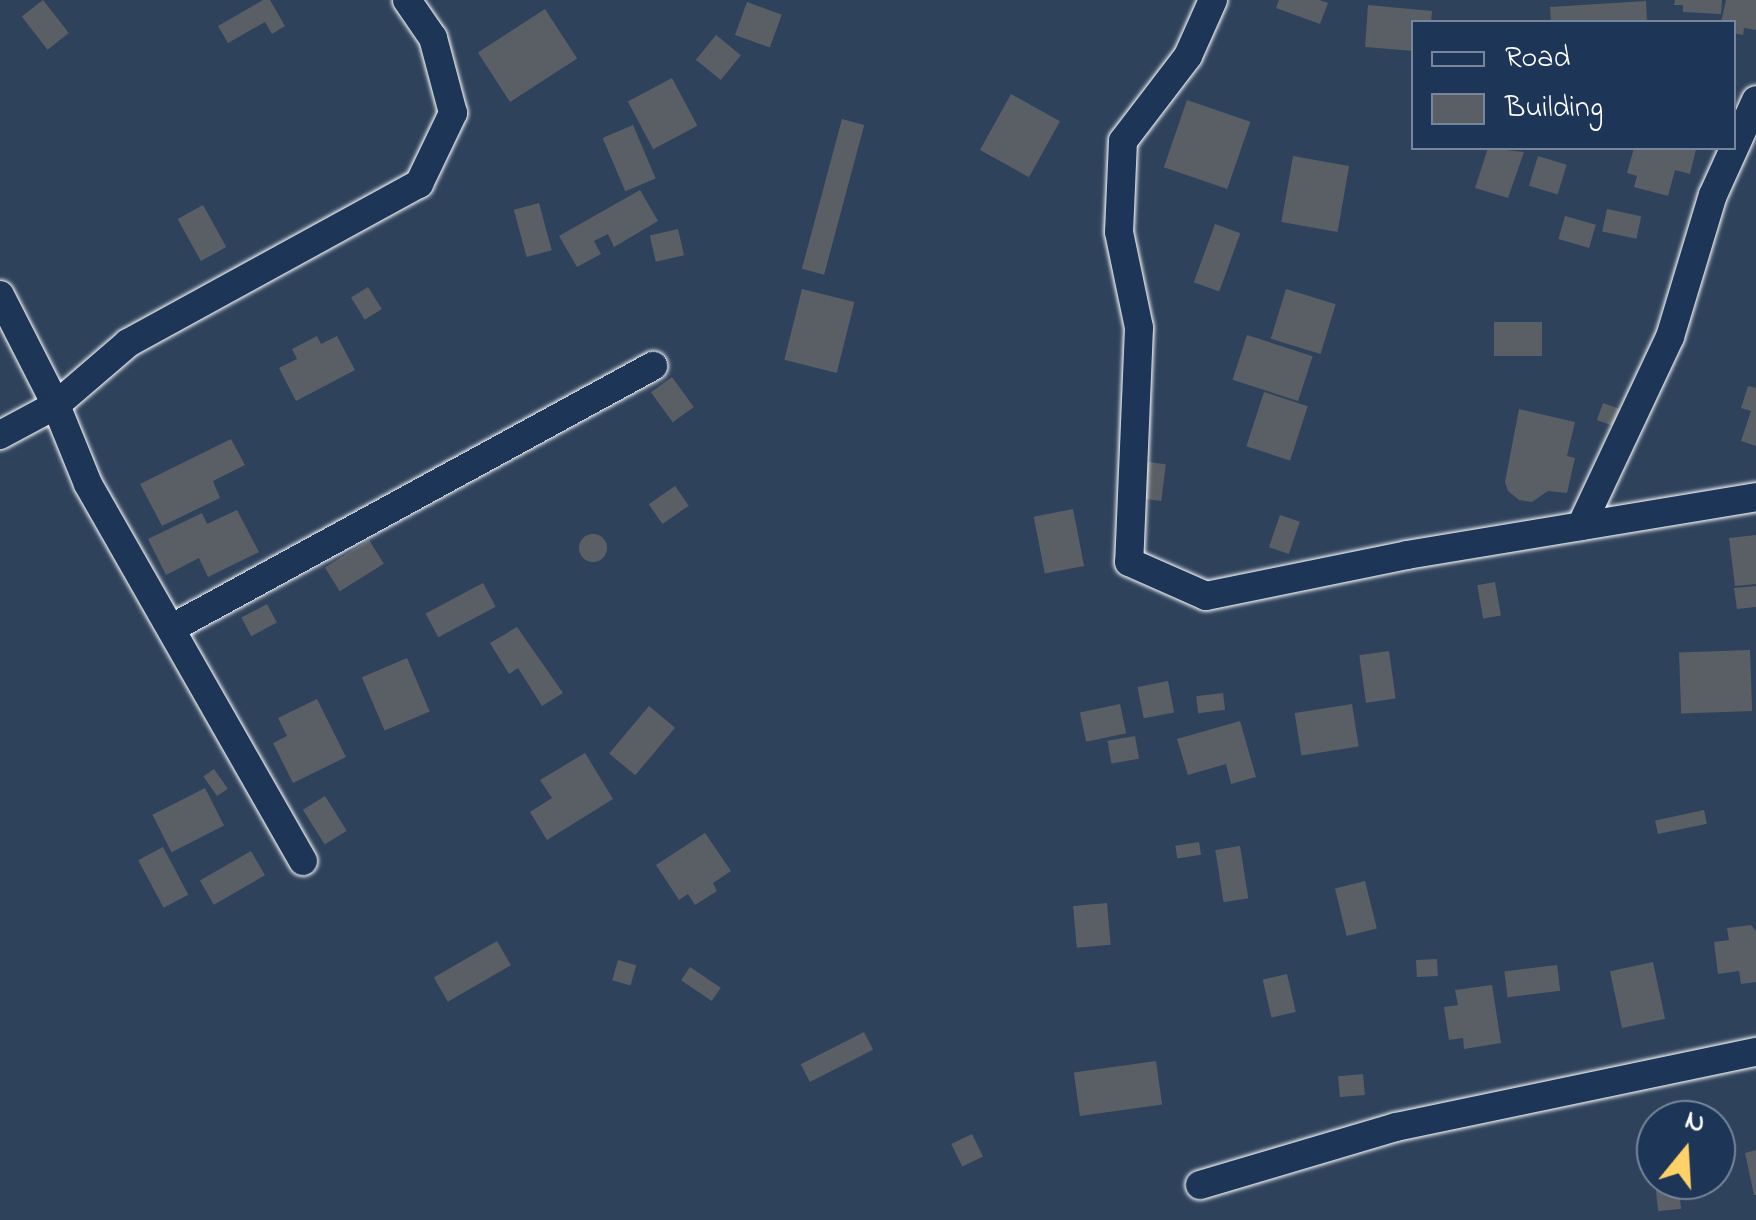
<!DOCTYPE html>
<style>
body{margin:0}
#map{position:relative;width:1756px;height:1220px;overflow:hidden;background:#2f425b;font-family:"Indie Flower",sans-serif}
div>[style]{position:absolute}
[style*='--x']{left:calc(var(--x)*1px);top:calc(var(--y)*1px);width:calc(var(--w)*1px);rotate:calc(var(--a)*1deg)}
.building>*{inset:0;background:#5a5f65;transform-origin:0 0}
.round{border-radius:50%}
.roads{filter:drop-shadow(0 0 2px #fff) drop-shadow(0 0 2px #fff)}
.minor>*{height:28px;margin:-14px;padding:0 14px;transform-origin:14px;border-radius:14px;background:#1d3557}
span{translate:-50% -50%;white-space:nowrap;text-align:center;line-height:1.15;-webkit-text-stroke:8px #1d3557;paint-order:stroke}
.legend{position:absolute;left:1411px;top:20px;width:325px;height:130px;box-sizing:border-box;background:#1d3557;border:2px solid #77869a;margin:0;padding:12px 18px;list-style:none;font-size:30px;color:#fff}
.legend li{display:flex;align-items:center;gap:20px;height:50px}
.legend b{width:50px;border:2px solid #77869a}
.north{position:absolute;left:1636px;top:1100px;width:100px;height:100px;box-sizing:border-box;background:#1d3557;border:2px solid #77869a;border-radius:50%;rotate:18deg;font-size:28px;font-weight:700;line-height:40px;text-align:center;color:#fff}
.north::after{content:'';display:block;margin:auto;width:35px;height:45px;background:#ffd166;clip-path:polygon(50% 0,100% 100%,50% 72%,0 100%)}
</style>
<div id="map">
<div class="building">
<i style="left:43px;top:0;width:42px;height:27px;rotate:52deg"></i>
<i style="clip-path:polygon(263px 0,270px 0,285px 26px,272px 34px,265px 22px,228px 43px,218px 26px)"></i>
<i style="clip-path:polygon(1279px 0,1319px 0,1328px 3px,1320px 24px,1276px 8px)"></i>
<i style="clip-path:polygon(1675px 0,1722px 0,1721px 14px,1683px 12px,1683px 5px,1674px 5px)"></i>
<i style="clip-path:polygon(1726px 0,1756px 0,1756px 30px,1744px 28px,1743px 35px,1734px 33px,1734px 22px,1721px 22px)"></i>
<i style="clip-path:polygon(1646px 1px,1647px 22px,1551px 22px,1550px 7px)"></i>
<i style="left:747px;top:2px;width:37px;height:35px;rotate:20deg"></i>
<i style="clip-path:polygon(1368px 5px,1432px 11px,1431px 22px,1414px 22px,1414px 51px,1365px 47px)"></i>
<i style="left:545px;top:9px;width:59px;height:80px;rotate:57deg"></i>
<i style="left:716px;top:35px;width:32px;height:32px;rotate:39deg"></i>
<i style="left:672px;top:78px;width:54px;height:50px;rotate:62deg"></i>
<i style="left:1011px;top:94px;width:56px;height:64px;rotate:29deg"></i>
<i style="left:1187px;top:100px;width:67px;height:71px;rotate:19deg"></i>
<i style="left:842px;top:119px;width:23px;height:155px;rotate:15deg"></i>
<i style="left:633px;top:125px;width:58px;height:33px;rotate:67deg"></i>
<i style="clip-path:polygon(1488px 148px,1524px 152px,1508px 198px,1475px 188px)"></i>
<i style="clip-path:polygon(1634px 148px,1689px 148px,1696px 149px,1690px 174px,1675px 170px,1668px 196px,1634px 187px,1637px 176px,1627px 173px)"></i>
<i style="left:1293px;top:156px;width:57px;height:67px;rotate:10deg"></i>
<i style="left:1538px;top:156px;width:30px;height:31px;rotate:17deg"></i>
<i style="clip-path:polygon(640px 190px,658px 221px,614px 247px,608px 234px,594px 241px,601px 254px,577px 267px,559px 236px)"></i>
<i style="left:539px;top:203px;width:49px;height:26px;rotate:75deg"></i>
<i style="left:203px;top:205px;width:48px;height:29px;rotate:61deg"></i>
<i style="left:1607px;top:209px;width:35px;height:23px;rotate:12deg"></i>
<i style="left:1565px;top:216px;width:32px;height:24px;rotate:16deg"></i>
<i style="left:1215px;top:224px;width:27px;height:62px;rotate:20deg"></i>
<i style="left:678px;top:229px;width:27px;height:29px;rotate:77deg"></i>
<i style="left:368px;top:287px;width:26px;height:20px;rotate:58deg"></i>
<i style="left:802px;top:289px;width:54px;height:73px;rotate:14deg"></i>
<i style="left:1286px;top:289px;width:52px;height:52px;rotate:17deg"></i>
<i style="left:1494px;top:322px;width:48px;height:34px"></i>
<i style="left:1247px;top:335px;width:69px;height:47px;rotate:18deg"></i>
<i style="clip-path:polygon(317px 336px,321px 344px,337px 336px,355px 370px,296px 401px,279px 368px,297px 359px,292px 349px)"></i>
<i style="left:672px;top:377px;width:37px;height:26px;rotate:54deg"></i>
<i style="clip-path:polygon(1748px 386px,1756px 388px,1756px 446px,1741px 441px,1751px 411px,1741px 408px)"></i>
<i style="left:1264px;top:392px;width:46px;height:57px;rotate:18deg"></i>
<i style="left:1603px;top:403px;width:20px;height:18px;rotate:20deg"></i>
<i style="clip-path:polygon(1519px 409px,1575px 422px,1567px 456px,1575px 458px,1567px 493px,1548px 491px,1532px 502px,1519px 500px,1508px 491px,1505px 482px)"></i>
<i style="clip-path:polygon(231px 439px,245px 465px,213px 481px,220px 498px,162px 526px,140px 484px)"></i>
<i style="left:1140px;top:461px;width:26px;height:37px;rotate:7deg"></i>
<i style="left:675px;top:486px;width:24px;height:32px;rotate:55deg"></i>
<i style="left:1073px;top:509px;width:58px;height:40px;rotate:79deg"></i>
<i style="clip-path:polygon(237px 510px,259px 552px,208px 577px,199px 558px,166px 575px,148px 539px,202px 513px,207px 524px)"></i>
<i style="left:1280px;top:515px;width:21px;height:34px;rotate:19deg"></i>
<i class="round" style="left:579px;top:534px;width:28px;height:28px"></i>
<i style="clip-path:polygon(1756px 535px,1756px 584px,1735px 586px,1729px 538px)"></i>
<i style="left:369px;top:540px;width:28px;height:52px;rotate:58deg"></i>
<i style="left:1495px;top:582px;width:34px;height:18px;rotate:80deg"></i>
<i style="left:483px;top:583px;width:27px;height:65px;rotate:62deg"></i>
<i style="clip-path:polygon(1756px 586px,1756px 607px,1737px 609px,1734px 588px)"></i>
<i style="left:267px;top:604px;width:21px;height:29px;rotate:62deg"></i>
<i style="clip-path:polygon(517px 627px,563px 693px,542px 706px,518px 668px,509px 674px,490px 643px)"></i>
<i style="left:1750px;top:650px;width:61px;height:71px;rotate:88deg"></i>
<i style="left:1389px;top:651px;width:48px;height:30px;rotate:82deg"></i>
<i style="left:407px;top:658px;width:58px;height:49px;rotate:67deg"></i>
<i style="left:1168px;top:681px;width:32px;height:31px;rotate:79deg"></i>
<i style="left:1223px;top:693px;width:17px;height:27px;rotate:83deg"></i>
<i style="clip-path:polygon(317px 699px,346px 757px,293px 783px,273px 743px,287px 736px,278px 718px)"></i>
<i style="left:1120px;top:704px;width:30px;height:41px;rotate:78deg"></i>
<i style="left:1352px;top:704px;width:43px;height:58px;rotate:81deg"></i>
<i style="left:649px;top:706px;width:34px;height:62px;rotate:40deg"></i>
<i style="clip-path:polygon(1240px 721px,1256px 777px,1231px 784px,1226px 764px,1188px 775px,1177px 739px)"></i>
<i style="left:1135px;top:736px;width:23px;height:28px;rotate:80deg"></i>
<i style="clip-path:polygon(585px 753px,613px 799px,547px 840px,530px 812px,552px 798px,540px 780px)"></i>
<i style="left:214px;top:769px;width:24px;height:13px;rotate:55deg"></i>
<i style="left:205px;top:788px;width:42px;height:59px;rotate:63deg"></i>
<i style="left:325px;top:796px;width:41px;height:26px;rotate:58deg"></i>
<i style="left:1704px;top:810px;width:14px;height:50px;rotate:78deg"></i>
<i style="clip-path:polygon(705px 833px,731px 871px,713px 883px,717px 891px,695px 905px,688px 894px,679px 900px,656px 865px)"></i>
<i style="left:1199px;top:842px;width:13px;height:24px;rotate:81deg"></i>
<i style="left:1240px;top:846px;width:53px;height:25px;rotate:81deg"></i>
<i style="left:163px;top:847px;width:54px;height:28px;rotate:62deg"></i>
<i style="left:251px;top:851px;width:28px;height:59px;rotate:60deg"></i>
<i style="left:1365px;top:881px;width:49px;height:31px;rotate:76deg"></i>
<i style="left:1107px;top:903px;width:42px;height:34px;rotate:85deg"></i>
<i style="clip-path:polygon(1751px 925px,1756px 931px,1756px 982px,1741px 984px,1739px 971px,1718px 974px,1714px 942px,1729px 940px,1727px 928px)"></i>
<i style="left:497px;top:941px;width:28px;height:73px;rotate:60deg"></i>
<i style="left:1437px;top:959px;width:17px;height:21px;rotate:87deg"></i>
<i style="left:618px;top:960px;width:19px;height:21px;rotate:16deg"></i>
<i style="left:1653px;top:962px;width:58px;height:44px;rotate:78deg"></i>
<i style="left:1557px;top:965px;width:26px;height:53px;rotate:83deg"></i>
<i style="left:690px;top:967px;width:37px;height:16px;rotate:34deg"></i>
<i style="left:1287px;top:974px;width:39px;height:25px;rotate:77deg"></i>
<i style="clip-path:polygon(1492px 985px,1501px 1043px,1464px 1049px,1463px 1038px,1449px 1040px,1444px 1007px,1458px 1005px,1455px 990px)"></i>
<i style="left:864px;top:1032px;width:20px;height:71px;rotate:63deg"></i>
<i style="left:1156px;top:1061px;width:44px;height:83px;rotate:82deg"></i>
<i style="left:1363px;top:1074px;width:21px;height:25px;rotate:85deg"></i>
<i style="left:972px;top:1134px;width:25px;height:23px;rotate:64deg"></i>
<i style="clip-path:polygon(1756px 1150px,1756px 1195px,1754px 1195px,1745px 1153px)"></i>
<i style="left:1678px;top:1180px;width:29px;height:23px;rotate:84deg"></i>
</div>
<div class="roads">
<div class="minor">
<i style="--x:1213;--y:0;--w:61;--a:114.1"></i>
<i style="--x:1188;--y:56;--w:107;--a:127.4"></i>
<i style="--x:1123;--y:141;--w:91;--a:92.5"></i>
<i style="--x:1119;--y:232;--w:98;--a:78.2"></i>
<i style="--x:1139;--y:328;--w:234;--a:92.4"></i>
<i style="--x:1129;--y:562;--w:84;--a:23.8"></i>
<i style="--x:1206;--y:596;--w:205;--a:-11.5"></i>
<i style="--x:1407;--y:555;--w:354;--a:-9.4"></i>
<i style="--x:0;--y:295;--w:123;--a:63"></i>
<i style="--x:56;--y:405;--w:64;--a:151.8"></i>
<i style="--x:1581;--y:526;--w:209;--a:-64.8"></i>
<i style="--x:1670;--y:337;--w:148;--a:-73.2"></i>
<i style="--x:1713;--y:195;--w:104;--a:-65.6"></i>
<i style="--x:172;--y:628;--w:548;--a:-28.58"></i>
<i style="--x:303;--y:861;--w:434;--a:-119.7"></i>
<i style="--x:88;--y:484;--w:85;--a:-112.1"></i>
<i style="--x:56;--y:405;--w:95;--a:-40.7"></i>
<i style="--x:128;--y:343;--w:332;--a:-28.7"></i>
<i style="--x:419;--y:184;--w:79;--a:-64.4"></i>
<i style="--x:453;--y:113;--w:78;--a:-104.9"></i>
<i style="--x:433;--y:38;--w:46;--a:-124.4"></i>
<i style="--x:1200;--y:1185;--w:204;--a:-16.5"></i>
<i style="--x:1396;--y:1127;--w:368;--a:-11.8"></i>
</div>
</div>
<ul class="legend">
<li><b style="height:12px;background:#1d3557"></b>Road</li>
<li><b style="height:28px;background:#5a5f65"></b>Building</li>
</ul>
<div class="north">N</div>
</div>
